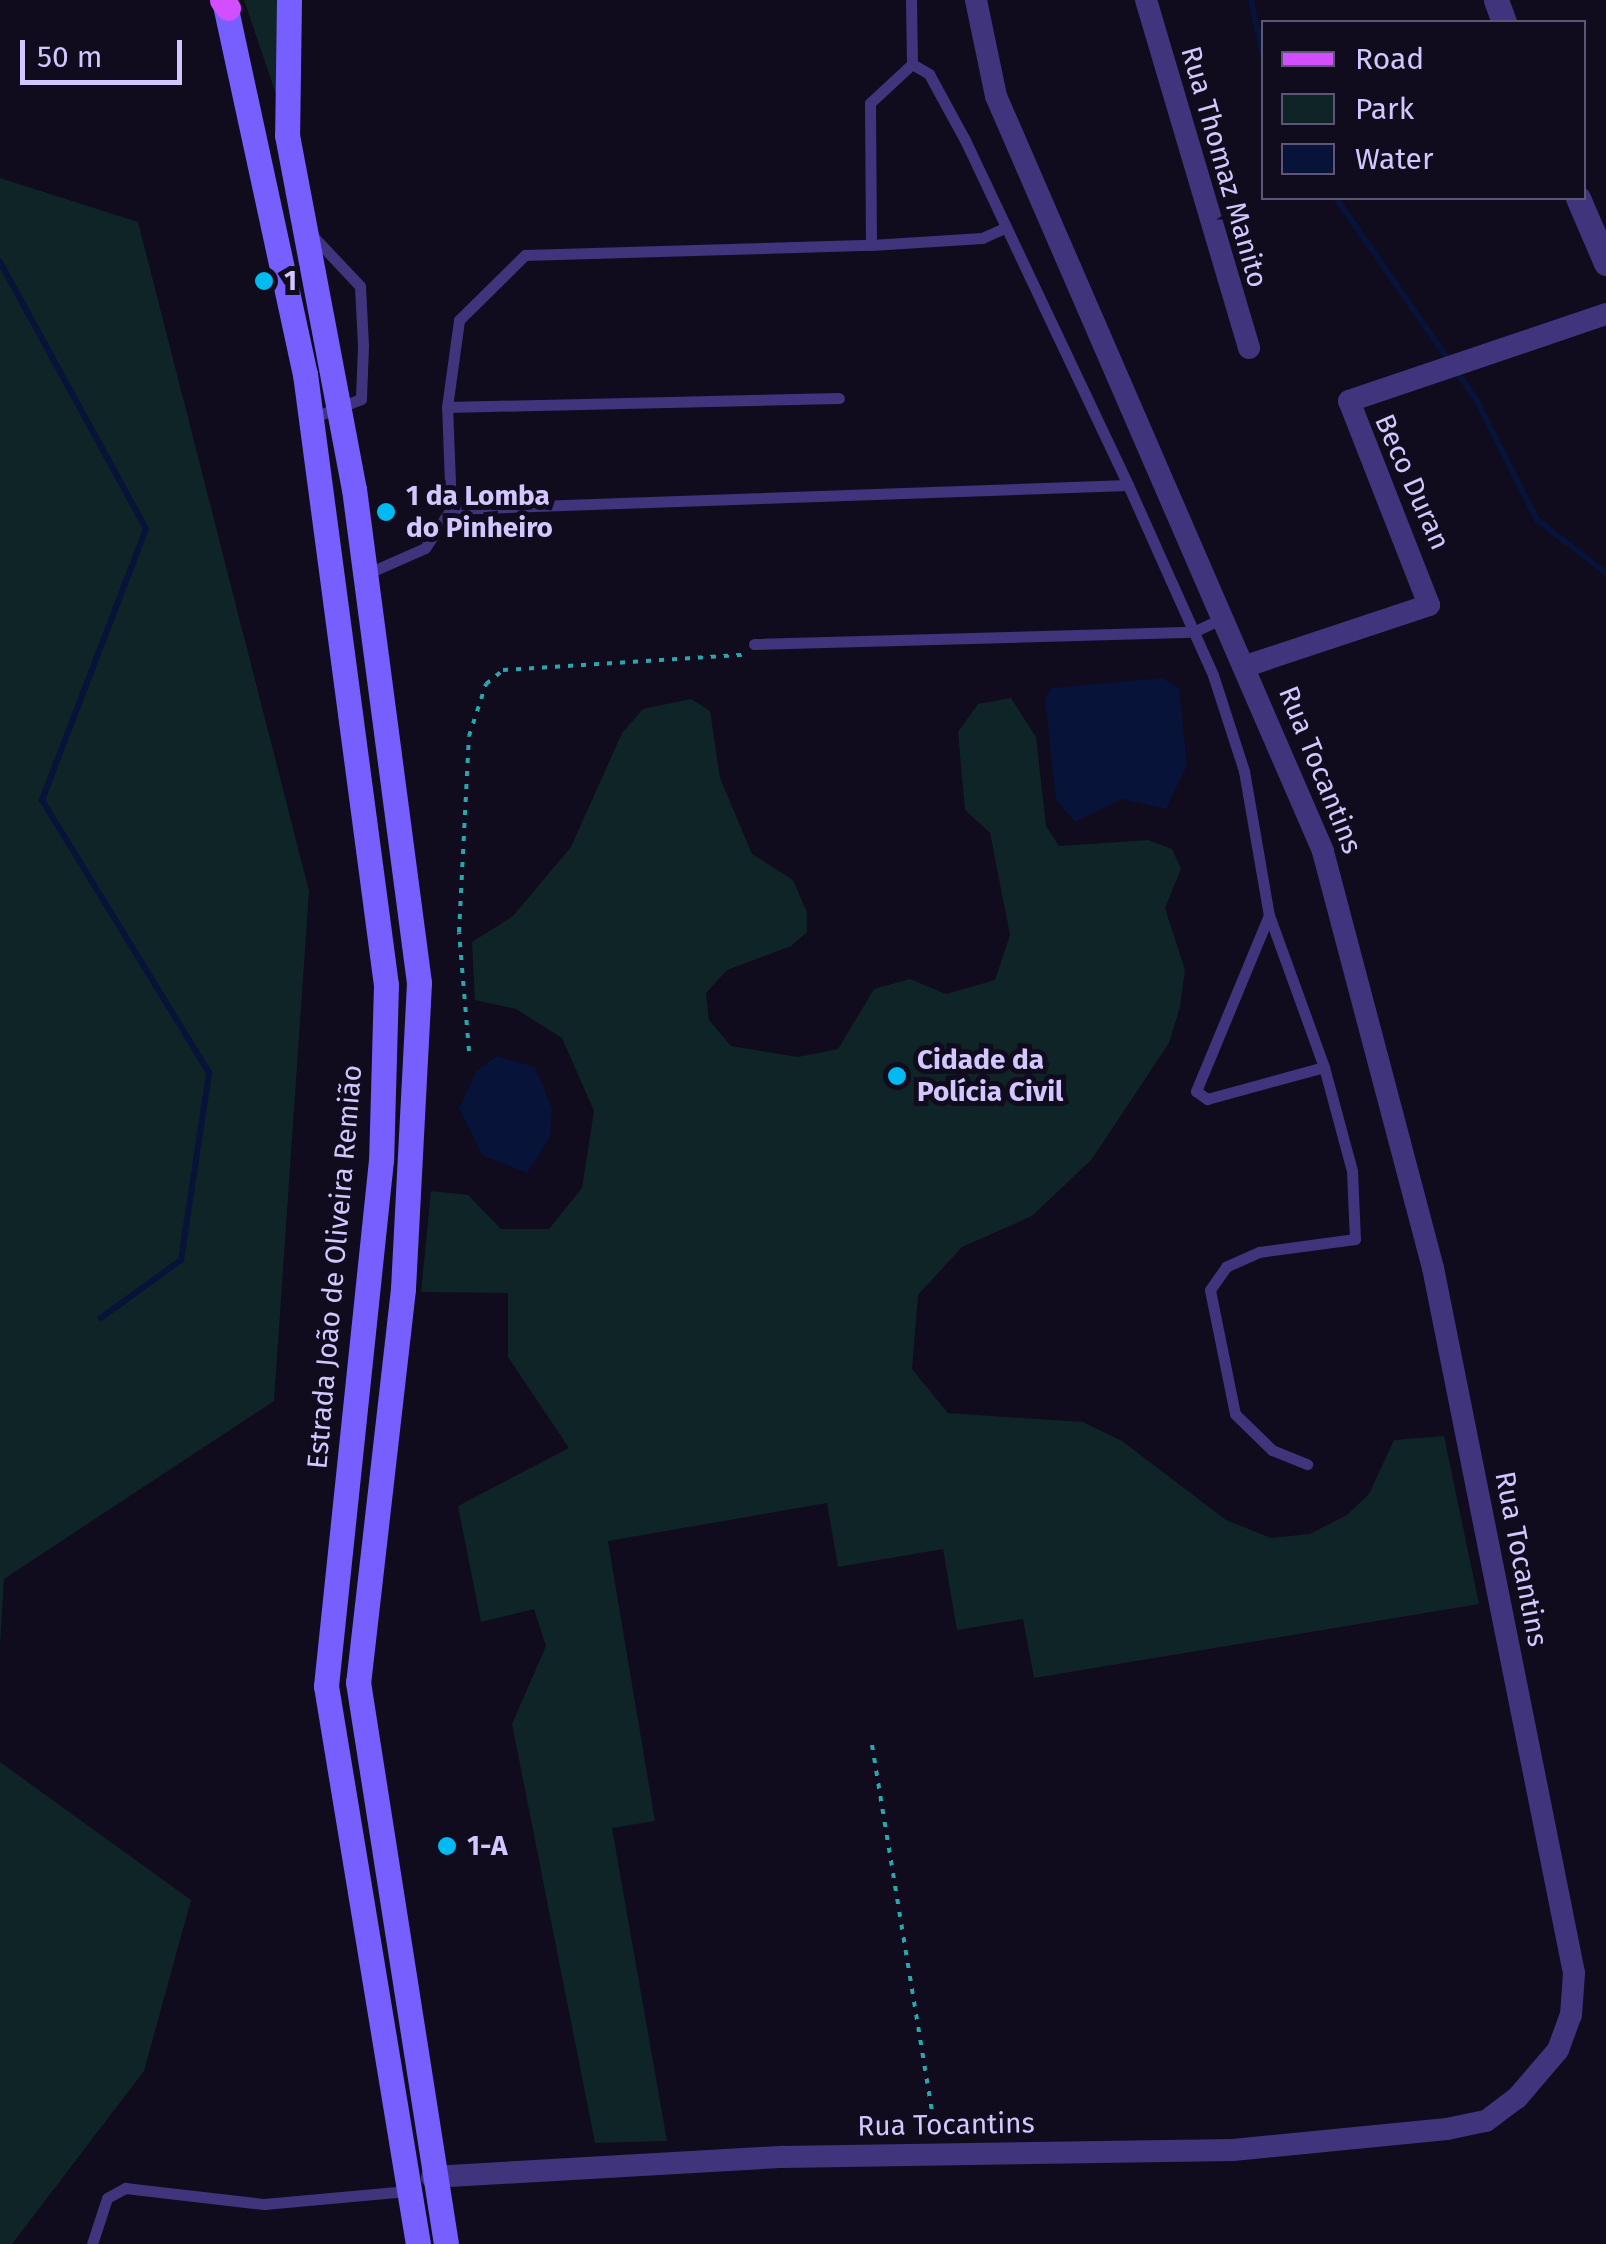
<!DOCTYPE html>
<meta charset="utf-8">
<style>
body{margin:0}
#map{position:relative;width:1606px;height:2244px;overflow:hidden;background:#100b1d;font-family:"Fira Sans",sans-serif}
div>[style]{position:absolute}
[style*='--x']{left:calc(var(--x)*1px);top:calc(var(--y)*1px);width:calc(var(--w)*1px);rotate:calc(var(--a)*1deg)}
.green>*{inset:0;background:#0e2427}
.water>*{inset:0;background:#071339}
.stream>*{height:6px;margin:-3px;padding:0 3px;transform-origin:3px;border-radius:3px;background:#071339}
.path>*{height:4px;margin-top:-2px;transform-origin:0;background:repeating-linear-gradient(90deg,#29a7b0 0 5px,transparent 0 13px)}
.service>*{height:11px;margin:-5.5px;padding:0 5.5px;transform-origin:5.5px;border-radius:5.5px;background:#40347d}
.minor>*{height:22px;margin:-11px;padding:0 11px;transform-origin:11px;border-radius:11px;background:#40347d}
.tertiary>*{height:25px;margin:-12.5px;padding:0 12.5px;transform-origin:12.5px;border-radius:12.5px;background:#40347d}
.secondary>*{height:25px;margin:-12.5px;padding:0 12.5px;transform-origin:12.5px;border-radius:12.5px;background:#765eff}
.primary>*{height:25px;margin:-12.5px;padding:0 12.5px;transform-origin:12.5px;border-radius:12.5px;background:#d34eff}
.dots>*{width:28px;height:28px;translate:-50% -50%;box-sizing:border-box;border:5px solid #100b1d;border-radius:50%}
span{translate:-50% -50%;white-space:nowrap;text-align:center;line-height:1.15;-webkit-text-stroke:10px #100b1d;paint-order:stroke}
.street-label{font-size:28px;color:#d4c7ff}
.poi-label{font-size:28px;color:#d4c7ff;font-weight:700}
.left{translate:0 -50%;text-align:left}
.legend{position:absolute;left:1261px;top:20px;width:325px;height:180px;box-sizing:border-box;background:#100b1d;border:2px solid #5e5677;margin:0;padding:12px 18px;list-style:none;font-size:30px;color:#d4c7ff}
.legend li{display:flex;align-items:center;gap:20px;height:50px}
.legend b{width:50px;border:2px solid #5e5677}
.scale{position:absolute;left:20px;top:40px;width:162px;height:45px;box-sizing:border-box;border:5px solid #d4c7ff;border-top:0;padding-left:12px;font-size:30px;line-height:35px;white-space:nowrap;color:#d4c7ff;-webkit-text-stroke:8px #100b1d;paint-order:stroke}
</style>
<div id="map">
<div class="green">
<i style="clip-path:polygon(244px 0,278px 0,276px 94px)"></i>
<i style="clip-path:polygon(0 178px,138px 222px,309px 891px,274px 1401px,4px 1579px,0 1645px)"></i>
<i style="clip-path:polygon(1011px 698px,1036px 737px,1046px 826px,1059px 846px,1148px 840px,1172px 849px,1181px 869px,1165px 908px,1185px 970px,1180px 1007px,1169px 1043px,1092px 1159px,1032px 1216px,962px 1247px,918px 1295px,912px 1369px,948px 1413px,1083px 1422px,1122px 1441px,1226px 1520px,1271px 1538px,1310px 1534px,1347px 1515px,1369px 1494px,1394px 1440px,1444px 1436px,1479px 1604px,1034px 1678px,1023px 1619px,957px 1630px,943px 1549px,838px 1567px,827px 1503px,608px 1541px,655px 1821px,612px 1828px,667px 2141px,595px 2143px,512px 1724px,546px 1646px,534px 1609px,481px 1622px,458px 1506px,569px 1448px,508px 1357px,508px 1293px,421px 1292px,431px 1191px,468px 1195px,501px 1229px,549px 1229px,582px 1188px,594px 1111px,562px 1038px,516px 1009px,475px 1000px,472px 942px,513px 916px,571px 847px,622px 733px,643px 709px,691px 699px,710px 711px,720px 778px,752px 854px,793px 880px,807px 912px,807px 932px,791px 946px,727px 970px,706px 993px,709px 1020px,731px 1046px,798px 1057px,838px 1049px,874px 989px,910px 979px,946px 994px,995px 980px,1010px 935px,990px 833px,965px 810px,958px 732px,978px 704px)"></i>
<i style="clip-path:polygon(0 1762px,191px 1900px,144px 2071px,12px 2244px,0 2244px)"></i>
</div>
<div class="water">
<i style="clip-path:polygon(1162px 678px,1179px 688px,1187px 765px,1166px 809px,1122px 799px,1075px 822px,1056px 800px,1045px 699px,1052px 688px)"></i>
<i style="clip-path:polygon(497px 1056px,535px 1067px,552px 1108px,550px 1137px,527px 1173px,482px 1155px,459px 1108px,477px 1070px)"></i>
</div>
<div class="stream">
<i style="--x:1251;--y:0;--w:60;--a:77.6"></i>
<i style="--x:1336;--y:198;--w:247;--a:55.2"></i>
<i style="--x:1477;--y:401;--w:133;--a:63.2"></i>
<i style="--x:1537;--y:520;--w:87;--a:37.5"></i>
<i style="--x:0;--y:262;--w:304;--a:61.3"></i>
<i style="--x:146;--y:529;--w:290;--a:111"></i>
<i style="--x:42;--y:800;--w:320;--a:58.5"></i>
<i style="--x:209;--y:1073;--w:189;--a:98.5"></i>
<i style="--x:181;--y:1260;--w:99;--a:144.1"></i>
</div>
<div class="path">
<i style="--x:469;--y:1051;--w:119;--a:-94.8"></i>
<i style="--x:459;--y:932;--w:196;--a:-87.1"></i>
<i style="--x:469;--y:736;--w:55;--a:-71.9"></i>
<i style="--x:486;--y:684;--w:22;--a:-39"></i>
<i style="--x:503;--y:670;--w:241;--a:-3.6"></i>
<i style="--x:872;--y:1745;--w:389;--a:80.7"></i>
</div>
<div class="service">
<i style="--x:912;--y:64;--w:20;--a:30"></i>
<i style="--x:929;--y:74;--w:75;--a:61.4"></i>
<i style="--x:965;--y:140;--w:382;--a:64.7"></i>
<i style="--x:310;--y:233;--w:73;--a:46.7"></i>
<i style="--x:360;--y:286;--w:60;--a:87.1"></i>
<i style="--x:363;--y:346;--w:53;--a:92.2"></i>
<i style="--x:361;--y:399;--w:53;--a:158.8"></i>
<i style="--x:871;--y:245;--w:111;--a:-3.6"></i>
<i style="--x:982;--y:238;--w:24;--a:-24"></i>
<i style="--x:447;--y:407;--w:392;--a:-1.3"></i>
<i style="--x:451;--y:509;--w:677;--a:-2.03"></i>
<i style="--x:1128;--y:485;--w:208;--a:65.9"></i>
<i style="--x:1213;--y:675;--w:101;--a:72.1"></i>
<i style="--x:1244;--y:771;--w:146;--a:80.2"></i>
<i style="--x:1269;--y:915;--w:191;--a:112.5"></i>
<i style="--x:1196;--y:1091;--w:14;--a:36"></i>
<i style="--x:1207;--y:1099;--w:121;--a:-15.3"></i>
<i style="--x:1324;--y:1067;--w:108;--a:74.9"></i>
<i style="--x:1352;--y:1171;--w:68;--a:87.5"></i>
<i style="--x:1355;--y:1239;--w:97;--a:172.3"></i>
<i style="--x:1259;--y:1252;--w:36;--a:156"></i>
<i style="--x:1226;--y:1267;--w:28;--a:125"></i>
<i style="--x:1210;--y:1290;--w:126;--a:78.6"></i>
<i style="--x:1235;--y:1414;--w:52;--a:44.2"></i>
<i style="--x:1272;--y:1450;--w:38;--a:22"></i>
<i style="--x:366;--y:574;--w:64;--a:-23.8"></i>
<i style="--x:425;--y:548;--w:47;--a:-56.3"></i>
<i style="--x:451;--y:509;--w:102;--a:-92.2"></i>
<i style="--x:447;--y:407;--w:88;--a:-82.1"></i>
<i style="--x:459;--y:320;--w:93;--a:-44.6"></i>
<i style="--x:525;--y:255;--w:346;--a:-1.7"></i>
<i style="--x:871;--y:245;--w:142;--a:-90.4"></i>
<i style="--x:870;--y:103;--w:57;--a:-42.9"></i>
<i style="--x:912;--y:64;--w:64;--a:-90.9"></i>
<i style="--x:754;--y:644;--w:439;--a:-1.6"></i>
<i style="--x:1193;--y:632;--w:35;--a:-25"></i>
<i style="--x:1269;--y:915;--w:162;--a:70.1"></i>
<i style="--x:92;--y:2244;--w:48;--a:-71.9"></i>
<i style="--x:107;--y:2198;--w:21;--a:-29"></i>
<i style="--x:125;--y:2188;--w:140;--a:6.6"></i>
<i style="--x:264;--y:2204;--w:144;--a:-5.2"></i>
</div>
<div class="minor">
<i style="--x:1146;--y:0;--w:363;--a:73.5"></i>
<i style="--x:1246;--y:666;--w:193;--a:-18.4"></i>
<i style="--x:1429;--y:605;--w:219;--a:-111.4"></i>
<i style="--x:1349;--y:401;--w:271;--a:-18.7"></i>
<i style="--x:432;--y:2177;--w:352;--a:-3.3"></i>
<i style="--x:783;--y:2157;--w:450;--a:-0.9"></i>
<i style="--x:1233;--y:2150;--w:215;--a:-5.6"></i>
<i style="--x:1447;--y:2129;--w:40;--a:-12"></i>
<i style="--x:1486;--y:2121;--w:39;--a:-37"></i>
<i style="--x:1517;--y:2098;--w:63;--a:-49.5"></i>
<i style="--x:1558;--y:2050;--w:37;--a:-70"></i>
<i style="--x:1571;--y:2015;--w:42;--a:-85.9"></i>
<i style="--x:1574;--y:1973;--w:719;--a:-101.31"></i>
<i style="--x:1433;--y:1268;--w:431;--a:-104.8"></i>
<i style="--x:1323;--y:851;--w:823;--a:-113.42"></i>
<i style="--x:996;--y:96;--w:98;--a:-101.8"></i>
</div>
<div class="tertiary">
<i style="--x:1496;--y:0;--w:23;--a:70"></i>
<i style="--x:1578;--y:198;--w:71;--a:66.7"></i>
</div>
<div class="secondary">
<i style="--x:224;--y:0;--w:383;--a:77.8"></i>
<i style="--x:305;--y:374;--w:616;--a:82.45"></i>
<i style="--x:386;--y:985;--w:175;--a:91.6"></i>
<i style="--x:381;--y:1160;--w:529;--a:95.97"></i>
<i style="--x:326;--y:1686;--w:566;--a:80.64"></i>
<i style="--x:289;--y:0;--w:135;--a:90.8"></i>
<i style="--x:287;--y:135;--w:360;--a:79.3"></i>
<i style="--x:354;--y:489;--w:498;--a:82.5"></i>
<i style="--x:419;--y:983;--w:306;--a:93"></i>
<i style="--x:403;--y:1289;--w:396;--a:96.5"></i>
<i style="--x:358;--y:1682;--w:569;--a:81.1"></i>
</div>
<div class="primary">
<i style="--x:222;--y:0;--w:10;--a:53"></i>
</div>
<div class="dots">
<i style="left:264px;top:281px;background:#00bbf2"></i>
<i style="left:386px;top:512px;background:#00bbf2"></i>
<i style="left:897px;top:1076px;background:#00bbf2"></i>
<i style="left:447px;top:1846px;background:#00bbf2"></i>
</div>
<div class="street-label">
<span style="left:1224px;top:167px;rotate:74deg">Rua Thomaz Manito</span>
<span style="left:1412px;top:482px;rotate:66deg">Beco Duran</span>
<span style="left:1320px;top:770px;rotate:68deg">Rua Tocantins</span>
<span style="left:335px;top:1267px;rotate:-85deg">Estrada João de Oliveira Remião</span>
<span style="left:1521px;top:1559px;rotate:79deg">Rua Tocantins</span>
<span style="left:946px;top:2125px;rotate:-1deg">Rua Tocantins</span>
</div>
<div class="poi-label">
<span class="left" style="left:284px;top:281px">1</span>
<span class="left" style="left:406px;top:512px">1 da Lomba<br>do Pinheiro</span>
<span class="left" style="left:917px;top:1076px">Cidade da<br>Polícia Civil</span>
<span class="left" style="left:467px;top:1846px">1-A</span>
</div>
<ul class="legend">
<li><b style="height:12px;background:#d34eff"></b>Road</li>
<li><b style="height:28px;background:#0e2427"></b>Park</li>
<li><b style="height:28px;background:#071339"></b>Water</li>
</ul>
<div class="scale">50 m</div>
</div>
